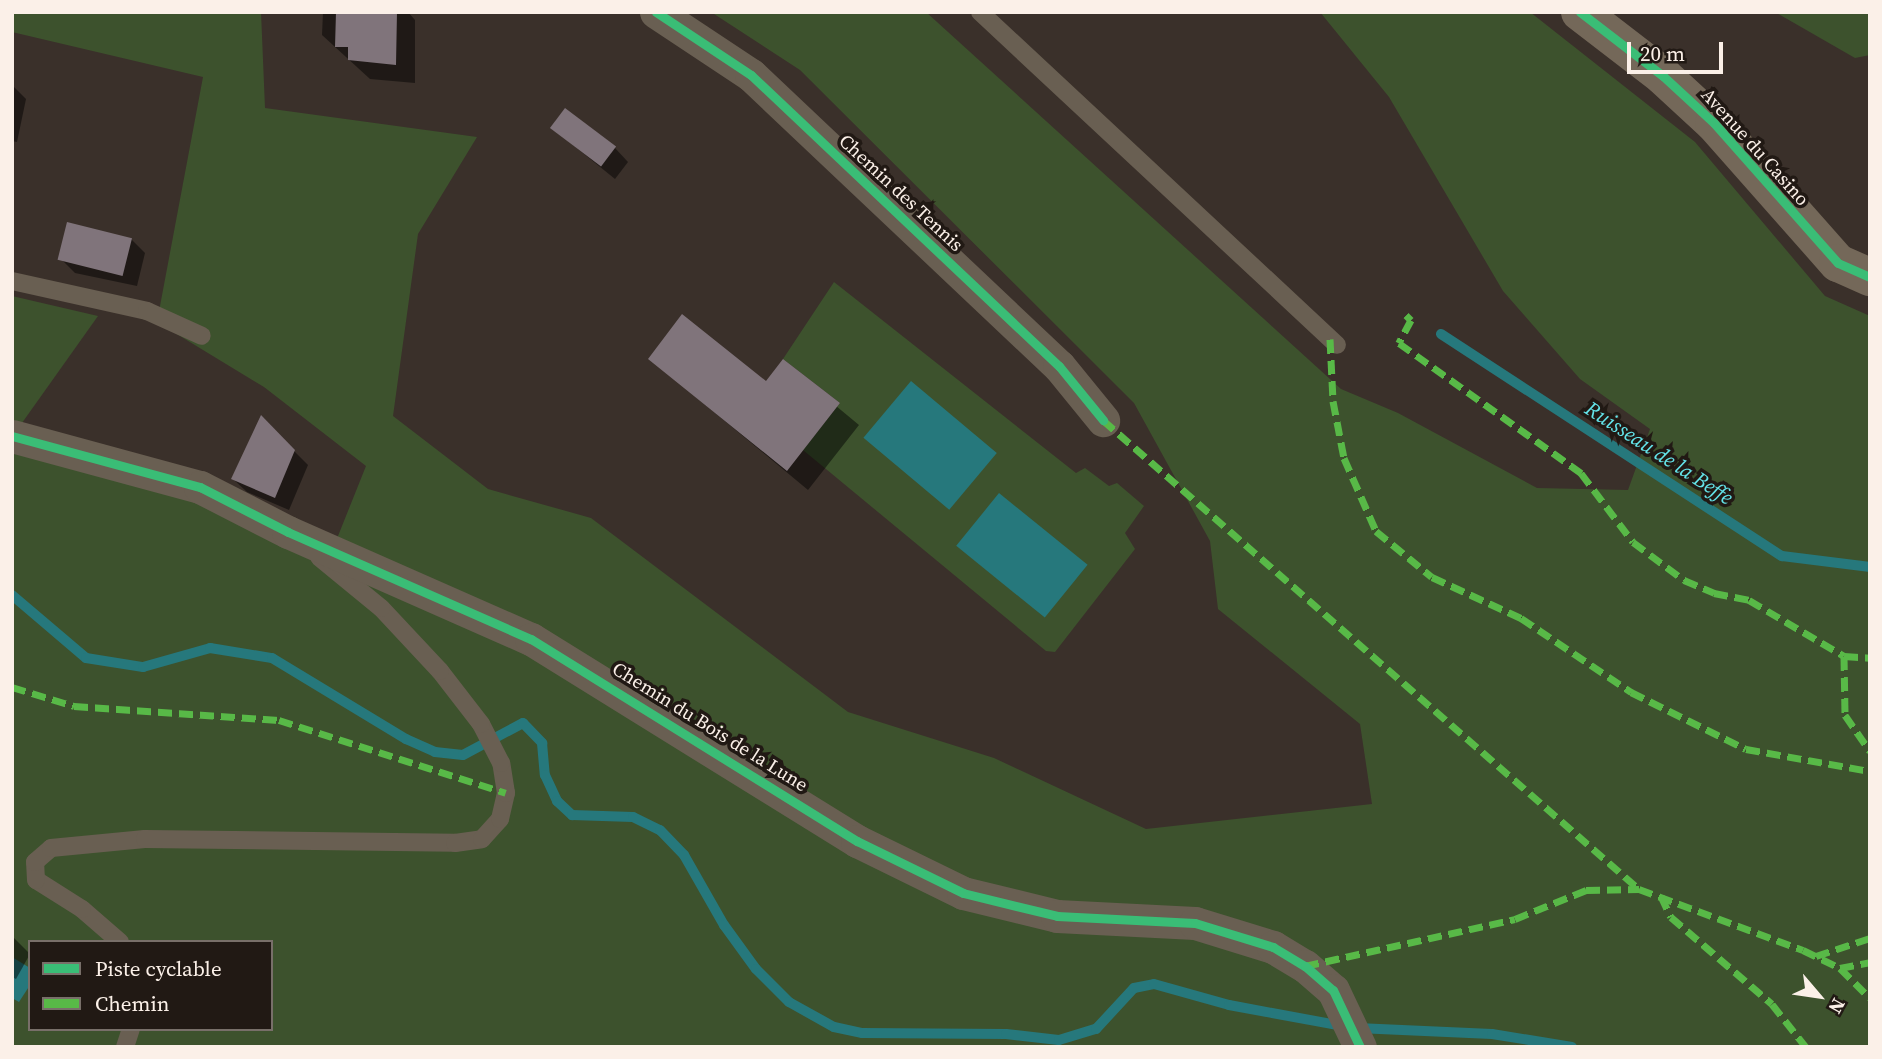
<!DOCTYPE html>
<style>
body{margin:0}
#map{position:relative;width:1882px;height:1059px;overflow:hidden;background:#3a302a;font-family:"Source Serif 4",serif}
div>[style]{position:absolute}
[style*='--x']{left:calc(var(--x)*1px);top:calc(var(--y)*1px);width:calc(var(--w)*1px);rotate:calc(var(--a)*1deg)}
.green>*{inset:0;background:#3d522d}
.water>*{inset:0;background:#26787c;transform-origin:0 0}
.shadow>*{inset:0;background:#0007}
.stream>*{height:10px;margin:-5px;padding:0 5px;transform-origin:5px;border-radius:5px;background:#26787c}
.building>*{inset:0;background:#80747b;transform-origin:0 0}
.lane>*{height:18px;margin:-9px;padding:0 9px;transform-origin:9px;border-radius:9px;background:#695f52}
.street>*{height:33px;margin:-16.5px;padding:0 16.5px;transform-origin:16.5px;border-radius:16.5px;background:#695f52}
.secondary>*{height:38px;margin:-19px;padding:0 19px;transform-origin:19px;border-radius:19px;background:#746859}
.quiet>*{height:7px;margin-top:-3.5px;transform-origin:0;background:repeating-linear-gradient(90deg,#58b947 0 14px,transparent 0 21px)}
.cycleway>*{height:9px;margin:-4.5px;padding:0 4.5px;transform-origin:4.5px;border-radius:4.5px;background:#3abd76}
span{translate:-50% -50%;white-space:nowrap;text-align:center;line-height:1.15;-webkit-text-stroke:7px #211914;paint-order:stroke}
.street-label{font-size:19px;color:#fbf0e8}
.water-label{font-size:21px;color:#64e4ea;font-style:italic}
.frame{position:absolute;inset:0;border:14px solid #fbf0e8;pointer-events:none}
.legend{position:absolute;left:28px;top:940px;width:245px;height:91px;box-sizing:border-box;background:#211914;border:2px solid #786f69;margin:0;padding:9px 12px;list-style:none;font-size:21px;color:#fbf0e8}
.legend li{display:flex;align-items:center;gap:14px;height:35px}
.legend b{width:35px;border:2px solid #786f69}
.north{position:absolute;left:1784px;top:961px;width:70px;height:70px;-webkit-text-stroke:5px #211914;paint-order:stroke;rotate:119deg;font-size:19px;font-weight:700;line-height:28px;text-align:center;color:#fbf0e8}
.north::after{content:'';display:block;margin:auto;width:24px;height:32px;background:#fbf0e8;clip-path:polygon(50% 0,100% 100%,50% 72%,0 100%)}
.scale{position:absolute;left:1627px;top:42px;width:96px;height:32px;box-sizing:border-box;border:4px solid #fbf0e8;border-top:0;padding-left:9px;font-size:21px;line-height:24px;white-space:nowrap;color:#fbf0e8;-webkit-text-stroke:5px #211914;paint-order:stroke}
</style>
<div id="map">
<div class="green">
<i style="clip-path:polygon(evenodd,12px 12px,261px 12px,265px 108px,477px 137px,418px 234px,393px 416px,488px 489px,591px 518px,848px 712px,994px 758px,1146px 829px,1372px 804px,1360px 724px,1218px 609px,1210px 541px,1134px 403px,800px 70px,711px 12px,926px 12px,1341px 389px,1398px 413px,1537px 488px,1628px 490px,1650px 429px,1580px 379px,1503px 291px,1389px 97px,1320px 12px,1530px 12px,1695px 142px,1825px 296px,1870px 316px,1870px 1047px,12px 1047px,12px 453px,191px 498px,326px 566px,366px 466px,264px 387px,157px 322px,203px 77px,12px 32px,12px 12px,30px 942px,271px 942px,271px 1029px,30px 1029px,30px 942px)"></i>
<i style="clip-path:polygon(1775px 12px,1870px 12px,1870px 55px,1855px 58px)"></i>
<i style="clip-path:polygon(834px 282px,1076px 473px,1085px 468px,1109px 486px,1117px 483px,1144px 506px,1125px 533px,1135px 549px,1055px 652px,1046px 651px,803px 450px,840px 403px,783px 359px)"></i>
<i style="clip-path:polygon(12px 296px,98px 316px,12px 437px)"></i>
</div>
<div class="water">
<i style="left:911px;top:381px;width:112px;height:74px;rotate:40deg"></i>
<i style="left:999px;top:493px;width:114px;height:68px;rotate:39deg"></i>
<i style="clip-path:polygon(12px 957px,30px 968px,30px 985px,19px 1002px,12px 998px)"></i>
</div>
<div class="shadow">
<i style="clip-path:polygon(323px 12px,408px 12px,415px 20px,415px 83px,370px 79px,322px 35px)"></i>
<i style="clip-path:polygon(12px 85px,26px 99px,17px 142px,12px 141px)"></i>
<i style="clip-path:polygon(552px 128px,615px 148px,628px 162px,615px 179px)"></i>
<i style="clip-path:polygon(131px 239px,145px 253px,137px 286px,75px 273px,61px 259px)"></i>
<i style="clip-path:polygon(650px 359px,766px 384px,783px 362px,859px 425px,808px 490px)"></i>
<i style="clip-path:polygon(261px 418px,308px 465px,289px 510px,247px 492px,233px 479px)"></i>
<i style="clip-path:polygon(12px 936px,30px 954px,16px 979px,12px 977px)"></i>
</div>
<div class="stream">
<i style="--x:1441;--y:334;--w:407;--a:33.1"></i>
<i style="--x:1782;--y:556;--w:89;--a:7.1"></i>
<i style="--x:12;--y:595;--w:97;--a:40.4"></i>
<i style="--x:86;--y:658;--w:58;--a:9"></i>
<i style="--x:143;--y:667;--w:70;--a:-15.8"></i>
<i style="--x:210;--y:648;--w:63;--a:9.2"></i>
<i style="--x:272;--y:658;--w:157;--a:31.2"></i>
<i style="--x:406;--y:739;--w:32;--a:24"></i>
<i style="--x:435;--y:752;--w:28;--a:6"></i>
<i style="--x:463;--y:755;--w:68;--a:-28.1"></i>
<i style="--x:523;--y:723;--w:28;--a:46"></i>
<i style="--x:542;--y:743;--w:32;--a:85"></i>
<i style="--x:545;--y:775;--w:29;--a:65"></i>
<i style="--x:557;--y:801;--w:21;--a:43"></i>
<i style="--x:572;--y:815;--w:61;--a:1.9"></i>
<i style="--x:633;--y:817;--w:30;--a:26"></i>
<i style="--x:660;--y:830;--w:35;--a:46"></i>
<i style="--x:684;--y:855;--w:81;--a:60.3"></i>
<i style="--x:724;--y:925;--w:54;--a:54"></i>
<i style="--x:756;--y:969;--w:47;--a:45"></i>
<i style="--x:789;--y:1002;--w:51;--a:29.1"></i>
<i style="--x:834;--y:1027;--w:29;--a:12"></i>
<i style="--x:862;--y:1033;--w:144;--a:0.4"></i>
<i style="--x:1006;--y:1034;--w:53;--a:6.5"></i>
<i style="--x:1059;--y:1040;--w:39;--a:-17"></i>
<i style="--x:1096;--y:1029;--w:56;--a:-47.2"></i>
<i style="--x:1134;--y:988;--w:20;--a:-11"></i>
<i style="--x:1154;--y:984;--w:78;--a:15.6"></i>
<i style="--x:1229;--y:1005;--w:115;--a:10.5"></i>
<i style="--x:1357;--y:1028;--w:135;--a:2.5"></i>
<i style="--x:1492;--y:1034;--w:81;--a:9.2"></i>
</div>
<div class="building">
<i style="clip-path:polygon(336px 12px,397px 12px,396px 65px,348px 60px,348px 47px,335px 47px)"></i>
<i style="left:565px;top:108px;width:64px;height:25px;rotate:37deg"></i>
<i style="left:67px;top:222px;width:67px;height:39px;rotate:14deg"></i>
<i style="clip-path:polygon(682px 314px,766px 381px,783px 359px,840px 403px,787px 471px,648px 359px)"></i>
<i style="clip-path:polygon(261px 415px,295px 450px,275px 498px,231px 479px)"></i>
</div>
<div class="lane">
<i style="--x:980;--y:12;--w:488;--a:43"></i>
<i style="--x:12;--y:281;--w:138;--a:12.5"></i>
<i style="--x:147;--y:311;--w:60;--a:24.4"></i>
<i style="--x:120;--y:942;--w:50;--a:-139"></i>
<i style="--x:82;--y:909;--w:54;--a:-147.8"></i>
<i style="--x:36;--y:880;--w:18;--a:-93"></i>
<i style="--x:35;--y:862;--w:21;--a:-41"></i>
<i style="--x:51;--y:848;--w:94;--a:-5.5"></i>
<i style="--x:145;--y:839;--w:310;--a:0.7"></i>
<i style="--x:455;--y:843;--w:27;--a:-8"></i>
<i style="--x:482;--y:839;--w:27;--a:-48"></i>
<i style="--x:500;--y:819;--w:27;--a:-77"></i>
<i style="--x:506;--y:793;--w:30;--a:-99"></i>
<i style="--x:501;--y:763;--w:44;--a:-117.1"></i>
<i style="--x:481;--y:724;--w:67;--a:-127.7"></i>
<i style="--x:440;--y:671;--w:86;--a:-133.1"></i>
<i style="--x:381;--y:608;--w:80;--a:-140.6"></i>
<i style="--x:125;--y:1047;--w:19;--a:-72"></i>
</div>
<div class="street">
<i style="--x:656;--y:12;--w:114;--a:33.6"></i>
<i style="--x:751;--y:75;--w:424;--a:43.4"></i>
<i style="--x:1059;--y:366;--w:70;--a:50.8"></i>
<i style="--x:12;--y:436;--w:195;--a:15.2"></i>
<i style="--x:200;--y:487;--w:99;--a:27.1"></i>
<i style="--x:288;--y:532;--w:266;--a:23.8"></i>
<i style="--x:531;--y:639;--w:384;--a:31.8"></i>
<i style="--x:857;--y:841;--w:118;--a:26.1"></i>
<i style="--x:963;--y:893;--w:97;--a:13.7"></i>
<i style="--x:1057;--y:916;--w:138;--a:2.9"></i>
<i style="--x:1195;--y:923;--w:82;--a:17.1"></i>
<i style="--x:1273;--y:947;--w:37;--a:31"></i>
<i style="--x:1305;--y:966;--w:37;--a:41"></i>
<i style="--x:1333;--y:990;--w:63;--a:64.7"></i>
</div>
<div class="secondary">
<i style="--x:1580;--y:12;--w:105;--a:37.6"></i>
<i style="--x:1663;--y:76;--w:69;--a:42.7"></i>
<i style="--x:1714;--y:123;--w:187;--a:48.5"></i>
<i style="--x:1838;--y:263;--w:35;--a:24"></i>
</div>
<div class="quiet">
<i style="--x:1406;--y:315;--w:7;--a:45"></i>
<i style="--x:1411;--y:320;--w:26;--a:118"></i>
<i style="--x:1399;--y:343;--w:224;--a:35.5"></i>
<i style="--x:1581;--y:473;--w:86;--a:53"></i>
<i style="--x:1633;--y:542;--w:64;--a:36.7"></i>
<i style="--x:1684;--y:580;--w:33;--a:23"></i>
<i style="--x:1714;--y:593;--w:36;--a:11"></i>
<i style="--x:1749;--y:600;--w:110;--a:30.5"></i>
<i style="--x:1844;--y:656;--w:26;--a:4"></i>
<i style="--x:1330;--y:339;--w:62;--a:87.2"></i>
<i style="--x:1333;--y:401;--w:58;--a:79.1"></i>
<i style="--x:1344;--y:458;--w:80;--a:66.3"></i>
<i style="--x:1376;--y:531;--w:72;--a:39.4"></i>
<i style="--x:1432;--y:577;--w:98;--a:24.7"></i>
<i style="--x:1521;--y:618;--w:133;--a:33.9"></i>
<i style="--x:1631;--y:692;--w:128;--a:26.4"></i>
<i style="--x:1746;--y:749;--w:126;--a:10.1"></i>
<i style="--x:1103;--y:420;--w:712;--a:41.19"></i>
<i style="--x:1844;--y:656;--w:59;--a:89"></i>
<i style="--x:1845;--y:715;--w:44;--a:55.2"></i>
<i style="--x:12;--y:687;--w:65;--a:17"></i>
<i style="--x:74;--y:706;--w:205;--a:3.9"></i>
<i style="--x:279;--y:720;--w:238;--a:17.8"></i>
<i style="--x:1661;--y:896;--w:23;--a:65"></i>
<i style="--x:1671;--y:917;--w:133;--a:40.7"></i>
<i style="--x:1772;--y:1004;--w:55;--a:51.7"></i>
<i style="--x:1816;--y:956;--w:57;--a:-18.4"></i>
<i style="--x:1305;--y:966;--w:215;--a:-12.6"></i>
<i style="--x:1515;--y:919;--w:77;--a:-22.2"></i>
<i style="--x:1586;--y:890;--w:53;--a:-1.1"></i>
<i style="--x:1639;--y:889;--w:175;--a:20.4"></i>
<i style="--x:1803;--y:950;--w:41;--a:25.9"></i>
<i style="--x:1840;--y:968;--w:42;--a:45"></i>
<i style="--x:1840;--y:968;--w:31;--a:-11"></i>
</div>
<div class="cycleway">
<i style="--x:656;--y:12;--w:114;--a:33.6"></i>
<i style="--x:751;--y:75;--w:424;--a:43.4"></i>
<i style="--x:1059;--y:366;--w:70;--a:50.8"></i>
<i style="--x:1580;--y:12;--w:105;--a:37.6"></i>
<i style="--x:1663;--y:76;--w:69;--a:42.7"></i>
<i style="--x:1714;--y:123;--w:187;--a:48.5"></i>
<i style="--x:1838;--y:263;--w:35;--a:24"></i>
<i style="--x:12;--y:436;--w:195;--a:15.2"></i>
<i style="--x:200;--y:487;--w:99;--a:27.1"></i>
<i style="--x:288;--y:532;--w:266;--a:23.8"></i>
<i style="--x:531;--y:639;--w:384;--a:31.8"></i>
<i style="--x:857;--y:841;--w:118;--a:26.1"></i>
<i style="--x:963;--y:893;--w:97;--a:13.7"></i>
<i style="--x:1057;--y:916;--w:138;--a:2.9"></i>
<i style="--x:1195;--y:923;--w:82;--a:17.1"></i>
<i style="--x:1273;--y:947;--w:37;--a:31"></i>
<i style="--x:1305;--y:966;--w:37;--a:41"></i>
<i style="--x:1333;--y:990;--w:63;--a:64.7"></i>
</div>
<div class="street-label">
<span style="left:1755px;top:147px;rotate:48deg">Avenue du Casino</span>
<span style="left:901px;top:193px;rotate:43deg">Chemin des Tennis</span>
<span style="left:710px;top:727px;rotate:32deg">Chemin du Bois de la Lune</span>
</div>
<div class="water-label">
<span style="left:1659px;top:453px;rotate:33deg">Ruisseau de la Beffe</span>
</div>
<div class="frame"></div>
<ul class="legend">
<li><b style="height:9px;background:#3abd76"></b>Piste cyclable</li>
<li><b style="height:9px;background:#58b947"></b>Chemin</li>
</ul>
<div class="north">N</div>
<div class="scale">20 m</div>
</div>
